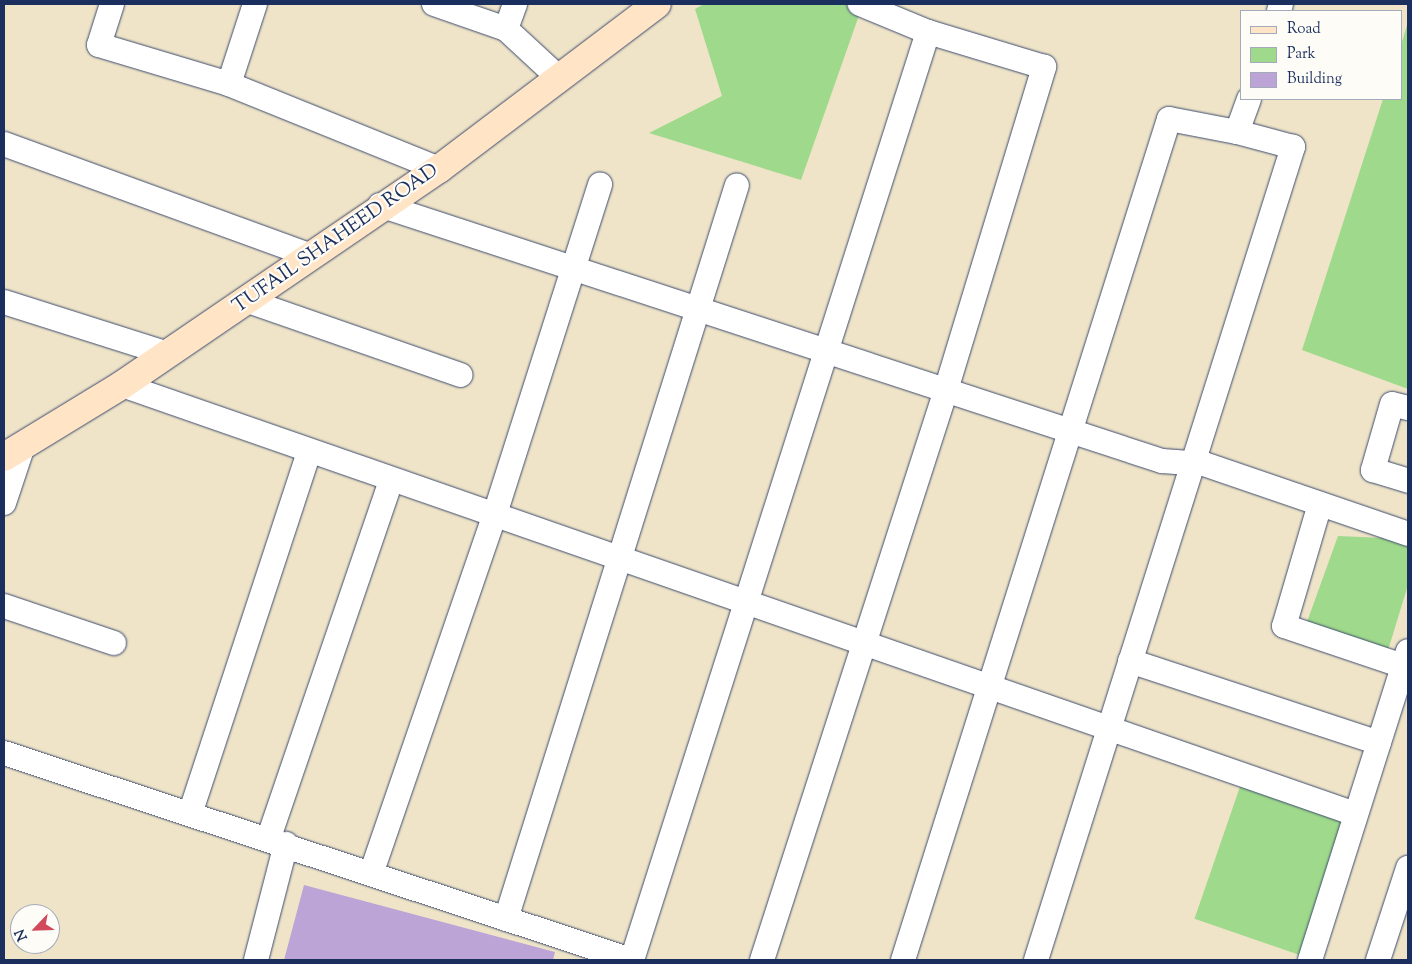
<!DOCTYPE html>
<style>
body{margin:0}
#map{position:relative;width:1412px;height:964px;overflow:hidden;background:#efe4c8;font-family:"Sorts Mill Goudy",serif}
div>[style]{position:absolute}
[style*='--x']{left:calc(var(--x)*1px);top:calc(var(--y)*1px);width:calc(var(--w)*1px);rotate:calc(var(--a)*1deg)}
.green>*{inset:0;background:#9fd98b;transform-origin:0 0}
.building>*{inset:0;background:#bca4d6}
.roads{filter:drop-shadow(0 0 1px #3b4a6e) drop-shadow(0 0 1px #3b4a6e)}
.street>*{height:24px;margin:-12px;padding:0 12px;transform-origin:12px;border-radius:12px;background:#fff}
.secondary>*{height:28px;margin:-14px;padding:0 14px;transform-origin:14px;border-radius:14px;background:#ffe4c6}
span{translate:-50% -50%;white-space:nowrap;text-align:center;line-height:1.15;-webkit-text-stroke:4.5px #fdfcf7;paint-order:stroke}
.street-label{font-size:20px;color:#1b2f5e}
.frame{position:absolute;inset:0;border:5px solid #1b2f5e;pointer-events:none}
.legend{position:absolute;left:1240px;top:10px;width:162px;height:90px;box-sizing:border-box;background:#fdfcf7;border:1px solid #a3aaba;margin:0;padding:6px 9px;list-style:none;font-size:15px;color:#1b2f5e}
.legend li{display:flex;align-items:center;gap:10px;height:25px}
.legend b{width:25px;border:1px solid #a3aaba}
.north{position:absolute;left:10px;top:904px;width:50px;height:50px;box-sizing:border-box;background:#fdfcf7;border:1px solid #a3aaba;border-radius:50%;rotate:246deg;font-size:14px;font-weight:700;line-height:20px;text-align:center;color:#1b2f5e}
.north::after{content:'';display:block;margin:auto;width:18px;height:22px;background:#d1495b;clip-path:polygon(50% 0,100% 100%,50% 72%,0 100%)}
</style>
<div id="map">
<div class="green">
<i style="clip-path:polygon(704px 4px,863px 4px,801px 180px,649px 133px,722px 96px,695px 9px)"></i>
<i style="clip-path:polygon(1408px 22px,1408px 389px,1302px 350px,1383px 99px,1401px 99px,1401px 45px)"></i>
<i style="clip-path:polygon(1338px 536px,1408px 539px,1408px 585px,1385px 660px,1303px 633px)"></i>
<i style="left:1244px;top:775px;width:118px;height:152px;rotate:19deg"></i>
</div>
<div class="building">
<i style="clip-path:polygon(304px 885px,555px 952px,553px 960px,284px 960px)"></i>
</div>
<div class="roads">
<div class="street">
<i style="--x:112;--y:4;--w:43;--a:107.6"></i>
<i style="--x:99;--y:45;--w:136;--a:16.7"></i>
<i style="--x:229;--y:84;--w:227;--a:22"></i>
<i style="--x:434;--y:4;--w:76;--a:19.1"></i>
<i style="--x:506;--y:29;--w:72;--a:42.8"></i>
<i style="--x:1279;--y:11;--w:7;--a:-74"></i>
<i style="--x:506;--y:29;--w:27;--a:-70"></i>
<i style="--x:229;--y:84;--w:84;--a:-72"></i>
<i style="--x:4;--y:144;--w:327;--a:20"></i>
<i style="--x:380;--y:205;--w:823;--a:18.13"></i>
<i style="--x:1162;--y:461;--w:42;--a:4.1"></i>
<i style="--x:1204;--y:464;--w:216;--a:18.9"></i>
<i style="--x:248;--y:301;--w:225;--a:19.2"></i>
<i style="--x:4;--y:302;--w:172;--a:17.6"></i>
<i style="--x:122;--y:385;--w:1305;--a:19.18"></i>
<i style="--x:1408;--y:408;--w:16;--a:-166"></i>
<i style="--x:1392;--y:404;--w:69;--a:106.1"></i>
<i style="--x:1373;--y:470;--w:37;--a:17"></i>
<i style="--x:4;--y:503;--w:60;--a:-71.6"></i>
<i style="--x:1320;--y:504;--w:127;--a:106.4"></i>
<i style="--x:1284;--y:626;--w:126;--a:18.6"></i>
<i style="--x:4;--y:606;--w:116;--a:18.6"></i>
<i style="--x:1130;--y:661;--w:262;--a:18.2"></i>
<i style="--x:4;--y:753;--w:660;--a:18.27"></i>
<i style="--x:190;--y:814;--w:380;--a:-71.8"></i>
<i style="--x:268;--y:840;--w:379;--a:-71.1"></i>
<i style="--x:371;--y:874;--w:378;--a:-71"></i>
<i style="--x:494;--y:517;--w:349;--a:-72.3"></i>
<i style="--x:506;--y:919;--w:769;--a:-72.53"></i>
<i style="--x:256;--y:960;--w:120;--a:-75.5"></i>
<i style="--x:632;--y:960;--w:974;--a:-72.31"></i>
<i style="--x:762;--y:960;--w:599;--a:-72.11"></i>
<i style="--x:946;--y:390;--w:338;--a:-73.1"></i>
<i style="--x:1044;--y:67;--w:121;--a:-163.2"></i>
<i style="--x:928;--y:32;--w:74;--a:-157.6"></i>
<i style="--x:903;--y:960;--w:882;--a:-72.45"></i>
<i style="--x:1169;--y:119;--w:69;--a:10.8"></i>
<i style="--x:1237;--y:132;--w:35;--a:-70"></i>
<i style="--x:1036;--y:960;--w:853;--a:-72.46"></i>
<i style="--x:1293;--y:147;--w:58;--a:-165"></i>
<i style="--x:1310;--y:960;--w:324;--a:-72.4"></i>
<i style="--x:1378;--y:960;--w:97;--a:-71.9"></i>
</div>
<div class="secondary">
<i style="--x:4;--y:457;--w:138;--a:-31.4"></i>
<i style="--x:122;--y:385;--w:384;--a:-34.3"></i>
<i style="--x:439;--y:169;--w:273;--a:-37.1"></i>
</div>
</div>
<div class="street-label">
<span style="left:336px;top:239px;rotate:-35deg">TUFAIL SHAHEED ROAD</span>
</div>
<div class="frame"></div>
<ul class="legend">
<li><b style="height:6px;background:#ffe4c6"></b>Road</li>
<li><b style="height:14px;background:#9fd98b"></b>Park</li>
<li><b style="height:14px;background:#bca4d6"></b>Building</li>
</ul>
<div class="north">N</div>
</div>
